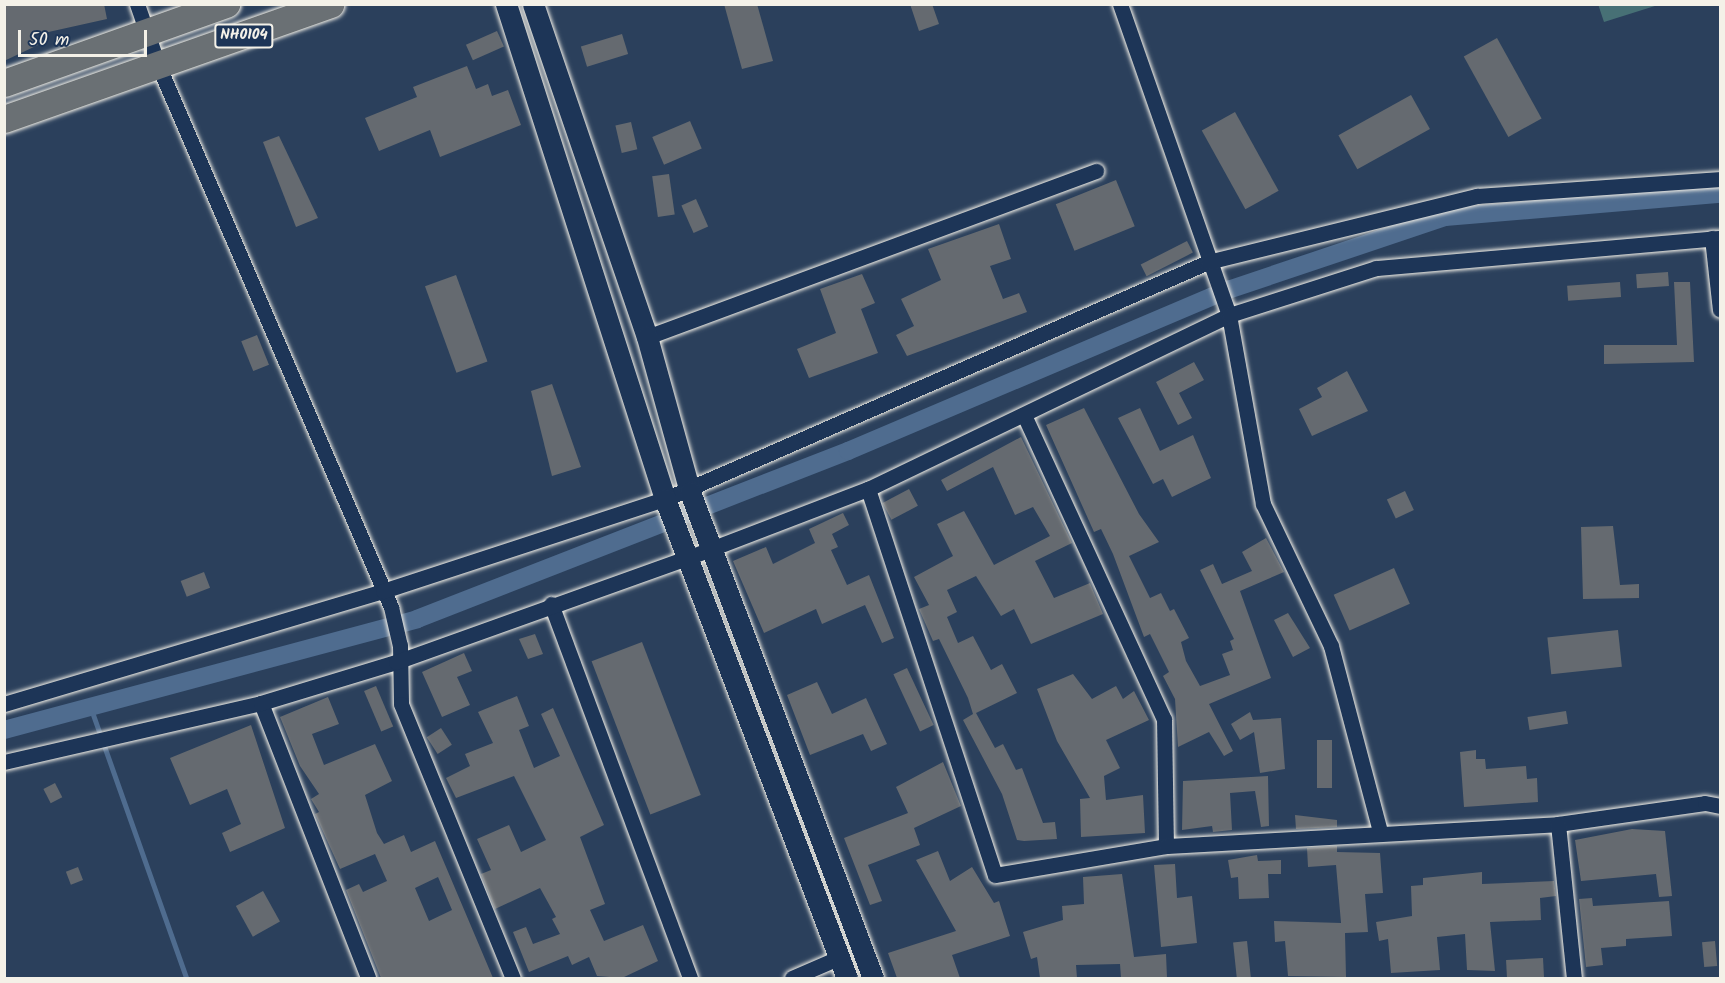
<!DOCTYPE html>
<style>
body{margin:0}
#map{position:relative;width:1725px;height:983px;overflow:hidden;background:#2b405c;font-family:Kalam,sans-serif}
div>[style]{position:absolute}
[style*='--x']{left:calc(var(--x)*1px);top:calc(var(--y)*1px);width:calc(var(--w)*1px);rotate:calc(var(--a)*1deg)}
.green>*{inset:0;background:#477075}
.stream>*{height:5px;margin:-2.5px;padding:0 2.5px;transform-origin:2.5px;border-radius:2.5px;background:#4f6c8f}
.canal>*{height:18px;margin:-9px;padding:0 9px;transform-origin:9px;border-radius:9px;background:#4f6c8f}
.building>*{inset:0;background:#656a70;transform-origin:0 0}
.roads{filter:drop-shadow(0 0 2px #f4f1e8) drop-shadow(0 0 2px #f4f1e8)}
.street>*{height:15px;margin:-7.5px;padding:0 7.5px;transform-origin:7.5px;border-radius:7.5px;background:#1d3557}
.secondary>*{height:21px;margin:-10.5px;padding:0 10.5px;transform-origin:10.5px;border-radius:10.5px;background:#1d3557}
.highway>*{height:27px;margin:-13.5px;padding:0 13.5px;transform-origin:13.5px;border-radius:13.5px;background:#6a7074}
span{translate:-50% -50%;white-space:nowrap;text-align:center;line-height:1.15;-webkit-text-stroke:4.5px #1d3557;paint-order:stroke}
.shield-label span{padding:2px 4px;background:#1d3557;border:2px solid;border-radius:4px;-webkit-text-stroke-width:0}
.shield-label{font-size:15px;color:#f4f1e8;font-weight:700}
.frame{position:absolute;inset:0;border:6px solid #f4f1e8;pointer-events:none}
.scale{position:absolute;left:18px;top:30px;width:129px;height:27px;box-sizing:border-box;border:3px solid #f4f1e8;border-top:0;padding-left:8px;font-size:18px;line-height:21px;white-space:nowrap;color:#f4f1e8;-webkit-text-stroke:4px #1d3557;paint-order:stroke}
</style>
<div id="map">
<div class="green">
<i style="clip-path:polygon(1598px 4px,1658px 4px,1658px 5px,1604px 22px)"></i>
</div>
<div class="stream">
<i style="--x:91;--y:709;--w:285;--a:70.5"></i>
</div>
<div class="canal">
<i style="--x:4;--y:730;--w:428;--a:-15"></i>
<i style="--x:417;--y:619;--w:463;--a:-21.3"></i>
<i style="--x:848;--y:451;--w:413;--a:-23"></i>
<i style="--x:1228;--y:290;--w:229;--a:-18.6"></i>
<i style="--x:1445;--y:217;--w:276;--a:-4.8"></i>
</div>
<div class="building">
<i style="clip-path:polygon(4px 4px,104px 4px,107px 19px,35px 35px,38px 45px,4px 61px)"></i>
<i style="clip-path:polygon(724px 4px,757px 4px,773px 61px,742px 69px)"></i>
<i style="clip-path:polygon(910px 4px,932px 4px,939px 24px,919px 31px)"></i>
<i style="left:497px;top:31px;width:17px;height:34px;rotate:66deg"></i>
<i style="left:622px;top:34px;width:21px;height:43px;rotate:73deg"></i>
<i style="left:1497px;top:38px;width:92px;height:38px;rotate:61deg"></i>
<i style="clip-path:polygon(467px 66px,476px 89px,488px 84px,492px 96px,508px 90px,521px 125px,440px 157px,430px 130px,379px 151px,365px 118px,417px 97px,413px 87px)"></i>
<i style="left:1411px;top:95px;width:39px;height:83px;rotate:61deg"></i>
<i style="left:1235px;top:112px;width:90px;height:38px;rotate:61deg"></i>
<i style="left:690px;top:121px;width:30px;height:41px;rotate:67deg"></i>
<i style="left:631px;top:122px;width:28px;height:16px;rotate:77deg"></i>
<i style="clip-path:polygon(279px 136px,318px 218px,296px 227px,263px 142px)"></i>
<i style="left:669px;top:174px;width:41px;height:17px;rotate:82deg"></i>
<i style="left:1116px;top:180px;width:50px;height:65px;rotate:68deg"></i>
<i style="left:696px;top:199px;width:30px;height:16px;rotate:66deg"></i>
<i style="clip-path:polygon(999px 224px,1011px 259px,990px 266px,1003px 299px,1019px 293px,1027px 312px,907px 356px,896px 335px,914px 326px,901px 299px,941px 280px,928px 249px)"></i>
<i style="left:1187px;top:241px;width:13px;height:52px;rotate:63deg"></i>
<i style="left:1668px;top:272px;width:14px;height:32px;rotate:86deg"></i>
<i style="clip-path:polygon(862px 274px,875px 303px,861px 309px,878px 353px,809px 378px,797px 349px,836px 333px,820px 289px)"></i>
<i style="left:456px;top:275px;width:92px;height:33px;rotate:70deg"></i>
<i style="left:1620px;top:282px;width:15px;height:53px;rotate:86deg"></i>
<i style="clip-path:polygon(1674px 282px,1690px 282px,1694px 362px,1604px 364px,1604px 345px,1677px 345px)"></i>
<i style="left:257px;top:335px;width:32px;height:17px;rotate:68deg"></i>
<i style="clip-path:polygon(1194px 362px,1204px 380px,1179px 393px,1192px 418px,1178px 425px,1156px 382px)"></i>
<i style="clip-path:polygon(1347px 371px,1368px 411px,1312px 436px,1299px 409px,1322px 397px,1317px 388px)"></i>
<i style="clip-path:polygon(552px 384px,581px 467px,552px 476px,531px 391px)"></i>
<i style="clip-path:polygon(1084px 408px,1139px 514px,1159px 542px,1129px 556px,1150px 598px,1161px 593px,1170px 611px,1174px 609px,1189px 638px,1181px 642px,1186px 661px,1200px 686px,1230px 675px,1222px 654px,1233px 650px,1230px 641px,1234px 639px,1200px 570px,1213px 564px,1222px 584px,1252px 571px,1242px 552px,1266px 538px,1284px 572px,1240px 591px,1271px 678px,1209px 704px,1233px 751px,1224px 756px,1209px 732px,1178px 747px,1175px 699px,1163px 676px,1169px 672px,1150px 634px,1144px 637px,1113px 554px,1101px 529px,1094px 532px,1046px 425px)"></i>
<i style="clip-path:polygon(1140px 408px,1160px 451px,1193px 435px,1211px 478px,1172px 497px,1163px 479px,1153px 484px,1118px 418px)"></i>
<i style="clip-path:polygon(1021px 437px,1072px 543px,1035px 561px,1054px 598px,1090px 583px,1103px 614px,1031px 644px,1014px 609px,1001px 616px,976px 576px,947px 590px,957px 612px,947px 617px,958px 643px,973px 636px,991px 670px,1002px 664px,1017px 693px,976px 713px,995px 748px,1003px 744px,1016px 770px,1022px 768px,1043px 823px,1055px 822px,1057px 839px,1024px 841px,1017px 840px,1002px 794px,963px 720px,973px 714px,968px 698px,939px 639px,933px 641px,919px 609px,929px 605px,914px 577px,953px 556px,937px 524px,964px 511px,994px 565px,1050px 536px,1033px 507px,1015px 515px,993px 467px,947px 491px,941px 480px)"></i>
<i style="left:909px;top:489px;width:19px;height:30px;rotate:62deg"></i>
<i style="left:1405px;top:491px;width:21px;height:20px;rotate:65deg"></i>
<i style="clip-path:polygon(843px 513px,849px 525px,832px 534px,838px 547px,831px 550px,847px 585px,869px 575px,894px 638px,882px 643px,865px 605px,822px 624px,816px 609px,764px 633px,733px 561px,766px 547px,773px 564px,815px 543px,809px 529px)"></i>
<i style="clip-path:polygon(1613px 526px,1620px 585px,1639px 584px,1639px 598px,1583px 599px,1581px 527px)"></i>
<i style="left:1394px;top:568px;width:39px;height:66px;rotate:66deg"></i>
<i style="left:204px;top:572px;width:17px;height:25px;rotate:69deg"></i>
<i style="clip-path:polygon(1288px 613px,1310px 648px,1293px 657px,1274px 620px)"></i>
<i style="left:1618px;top:630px;width:37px;height:71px;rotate:84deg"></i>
<i style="clip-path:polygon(535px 634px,543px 654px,528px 659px,519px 639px)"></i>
<i style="left:642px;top:642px;width:164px;height:54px;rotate:69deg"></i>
<i style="clip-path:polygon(464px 653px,472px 671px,457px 677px,470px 705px,442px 717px,422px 672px)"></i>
<i style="left:907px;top:668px;width:63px;height:15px;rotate:65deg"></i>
<i style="clip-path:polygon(1073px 674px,1092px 699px,1116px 686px,1123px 699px,1134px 691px,1149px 720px,1106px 740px,1120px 768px,1104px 776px,1106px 800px,1143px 795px,1145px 833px,1081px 837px,1080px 799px,1090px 798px,1057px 741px,1037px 689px)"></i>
<i style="clip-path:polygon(817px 682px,832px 714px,866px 698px,887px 744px,871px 751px,863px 734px,810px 755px,787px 695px)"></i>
<i style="left:376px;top:686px;width:44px;height:13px;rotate:67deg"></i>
<i style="clip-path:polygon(517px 696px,529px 726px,519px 730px,534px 768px,560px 756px,541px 714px,553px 708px,604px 825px,580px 837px,605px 904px,590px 910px,604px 941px,643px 925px,658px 961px,622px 978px,597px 976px,589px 957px,572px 965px,568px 956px,529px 972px,513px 932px,526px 927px,533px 944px,560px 934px,552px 919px,556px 917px,540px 888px,495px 909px,481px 874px,491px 870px,477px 839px,509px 825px,521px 852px,546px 840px,514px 776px,456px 798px,446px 778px,470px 766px,465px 754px,493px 743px,478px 712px)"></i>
<i style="clip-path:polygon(evenodd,328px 697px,339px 724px,312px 734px,324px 765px,375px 744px,392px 781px,365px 795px,377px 833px,384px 844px,404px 835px,411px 852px,435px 841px,493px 978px,381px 978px,346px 890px,359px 884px,363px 892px,387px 881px,375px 854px,340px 869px,315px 814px,319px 812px,311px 799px,319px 794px,300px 766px,280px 717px,328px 697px,438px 877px,452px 910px,429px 921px,415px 888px,438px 877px)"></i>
<i style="left:1566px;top:711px;width:13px;height:39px;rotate:81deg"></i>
<i style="clip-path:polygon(1250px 712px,1253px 720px,1281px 718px,1285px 769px,1260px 773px,1254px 732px,1240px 740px,1231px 724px)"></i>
<i style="clip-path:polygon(251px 725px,285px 828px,230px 852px,222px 833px,241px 824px,227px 789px,190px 805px,170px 758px)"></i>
<i style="left:441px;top:728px;width:20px;height:17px;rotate:57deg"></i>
<i style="left:1317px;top:740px;width:15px;height:48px"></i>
<i style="clip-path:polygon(1476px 750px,1476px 759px,1485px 759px,1486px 769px,1526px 766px,1527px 779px,1537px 778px,1538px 802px,1464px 807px,1460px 752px)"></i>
<i style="clip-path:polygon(943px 762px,961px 806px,914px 828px,920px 845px,868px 865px,882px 901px,870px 905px,844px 838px,908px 813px,896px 787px)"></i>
<i style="clip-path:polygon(1268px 776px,1269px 826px,1261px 827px,1255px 791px,1230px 793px,1232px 830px,1213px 832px,1212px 826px,1182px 830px,1183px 781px)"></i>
<i style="left:55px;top:783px;width:16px;height:13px;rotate:63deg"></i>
<i style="clip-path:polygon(1295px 815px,1337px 820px,1337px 827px,1296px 829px)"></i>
<i style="clip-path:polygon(1632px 829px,1665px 831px,1672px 896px,1659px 897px,1656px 874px,1581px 881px,1575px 840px)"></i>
<i style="clip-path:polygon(1337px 846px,1337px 852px,1380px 853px,1383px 893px,1365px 894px,1368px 932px,1345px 933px,1346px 977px,1288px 976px,1285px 941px,1275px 942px,1274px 921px,1341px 923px,1336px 865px,1308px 867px,1307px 848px)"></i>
<i style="clip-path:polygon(938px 851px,950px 881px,972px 867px,994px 903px,999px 901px,1010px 936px,952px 955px,960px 978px,897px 978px,888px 953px,956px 931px,916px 860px)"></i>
<i style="clip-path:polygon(1257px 855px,1258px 861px,1281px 860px,1281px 874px,1268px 874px,1269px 898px,1239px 899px,1238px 877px,1231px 878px,1228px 860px)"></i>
<i style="clip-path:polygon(1175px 864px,1177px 898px,1192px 896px,1197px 943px,1161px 947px,1154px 865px)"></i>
<i style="left:78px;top:867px;width:14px;height:13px;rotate:69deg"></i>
<i style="clip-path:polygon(1482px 872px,1482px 884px,1554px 881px,1556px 896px,1540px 898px,1541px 920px,1490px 922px,1495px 971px,1467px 970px,1465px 934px,1437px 937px,1440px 970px,1391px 973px,1388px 939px,1379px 941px,1376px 922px,1412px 916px,1411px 886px,1423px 885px,1423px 878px)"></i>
<i style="clip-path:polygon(1122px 874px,1134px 957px,1166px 954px,1167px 978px,1121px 978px,1120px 964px,1076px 965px,1077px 978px,1040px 978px,1037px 957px,1031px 959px,1023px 932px,1063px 920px,1062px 906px,1084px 904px,1083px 877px)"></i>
<i style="left:263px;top:891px;width:35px;height:31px;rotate:61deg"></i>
<i style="clip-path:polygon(1592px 898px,1593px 906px,1669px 901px,1672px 936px,1626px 939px,1626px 946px,1601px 948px,1603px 965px,1586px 967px,1579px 899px)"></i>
<i style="left:1247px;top:941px;width:37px;height:14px;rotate:84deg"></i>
<i style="left:1715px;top:941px;width:25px;height:13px;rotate:85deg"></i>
<i style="left:1543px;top:958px;width:20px;height:37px;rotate:87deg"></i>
</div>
<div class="roads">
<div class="street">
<i style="--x:137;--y:4;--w:67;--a:70.8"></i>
<i style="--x:159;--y:67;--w:588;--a:66.75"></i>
<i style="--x:391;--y:607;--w:39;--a:77"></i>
<i style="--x:400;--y:645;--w:59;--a:89"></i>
<i style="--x:401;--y:704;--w:296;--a:67.8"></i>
<i style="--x:1120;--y:4;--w:330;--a:70.7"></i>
<i style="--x:1229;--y:315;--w:192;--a:79.8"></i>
<i style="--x:1263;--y:504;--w:157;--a:64.4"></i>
<i style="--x:1331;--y:646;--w:191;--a:75.2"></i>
<i style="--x:1712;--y:238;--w:72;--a:83.7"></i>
<i style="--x:647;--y:337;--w:479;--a:-20.3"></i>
<i style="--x:1024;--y:415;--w:335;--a:65.3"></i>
<i style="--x:1164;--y:719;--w:127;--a:89.1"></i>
<i style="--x:868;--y:489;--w:406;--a:71.8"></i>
<i style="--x:995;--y:875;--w:173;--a:-9.6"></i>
<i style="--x:1166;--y:846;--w:393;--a:-3.2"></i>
<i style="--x:1558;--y:824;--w:148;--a:-8.1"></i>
<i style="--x:1705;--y:803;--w:15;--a:11"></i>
<i style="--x:551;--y:604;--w:399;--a:69.6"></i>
<i style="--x:261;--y:703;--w:295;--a:68.7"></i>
<i style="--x:4;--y:704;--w:395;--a:-16.6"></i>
<i style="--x:383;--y:591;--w:297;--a:-18.1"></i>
<i style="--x:665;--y:499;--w:592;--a:-23.58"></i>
<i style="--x:1208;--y:262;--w:277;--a:-13.8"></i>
<i style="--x:1477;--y:196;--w:244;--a:-4"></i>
<i style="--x:4;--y:762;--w:264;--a:-12.9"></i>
<i style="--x:261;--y:703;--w:141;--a:-16.9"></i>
<i style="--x:396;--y:662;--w:309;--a:-19.7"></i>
<i style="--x:687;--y:558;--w:194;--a:-20.9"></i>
<i style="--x:868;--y:489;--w:401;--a:-25.7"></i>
<i style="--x:1229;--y:315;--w:154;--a:-17.7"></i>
<i style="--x:1376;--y:268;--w:345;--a:-5"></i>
<i style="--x:1558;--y:824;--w:155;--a:84.1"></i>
<i style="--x:792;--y:978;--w:50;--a:-23.5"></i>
</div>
<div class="secondary">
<i style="--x:506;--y:4;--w:520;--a:72.19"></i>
<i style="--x:665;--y:499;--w:512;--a:69.2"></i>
<i style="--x:533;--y:4;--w:352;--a:71.1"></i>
<i style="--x:647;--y:337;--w:161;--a:74.5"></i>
<i style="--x:690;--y:492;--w:519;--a:69.37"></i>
</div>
<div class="highway">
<i style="--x:4;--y:83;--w:236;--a:-19.6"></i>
<i style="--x:4;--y:119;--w:346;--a:-19.4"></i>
</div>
</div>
<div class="shield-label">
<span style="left:244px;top:36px">NH0104</span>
</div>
<div class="frame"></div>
<div class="scale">50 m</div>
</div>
